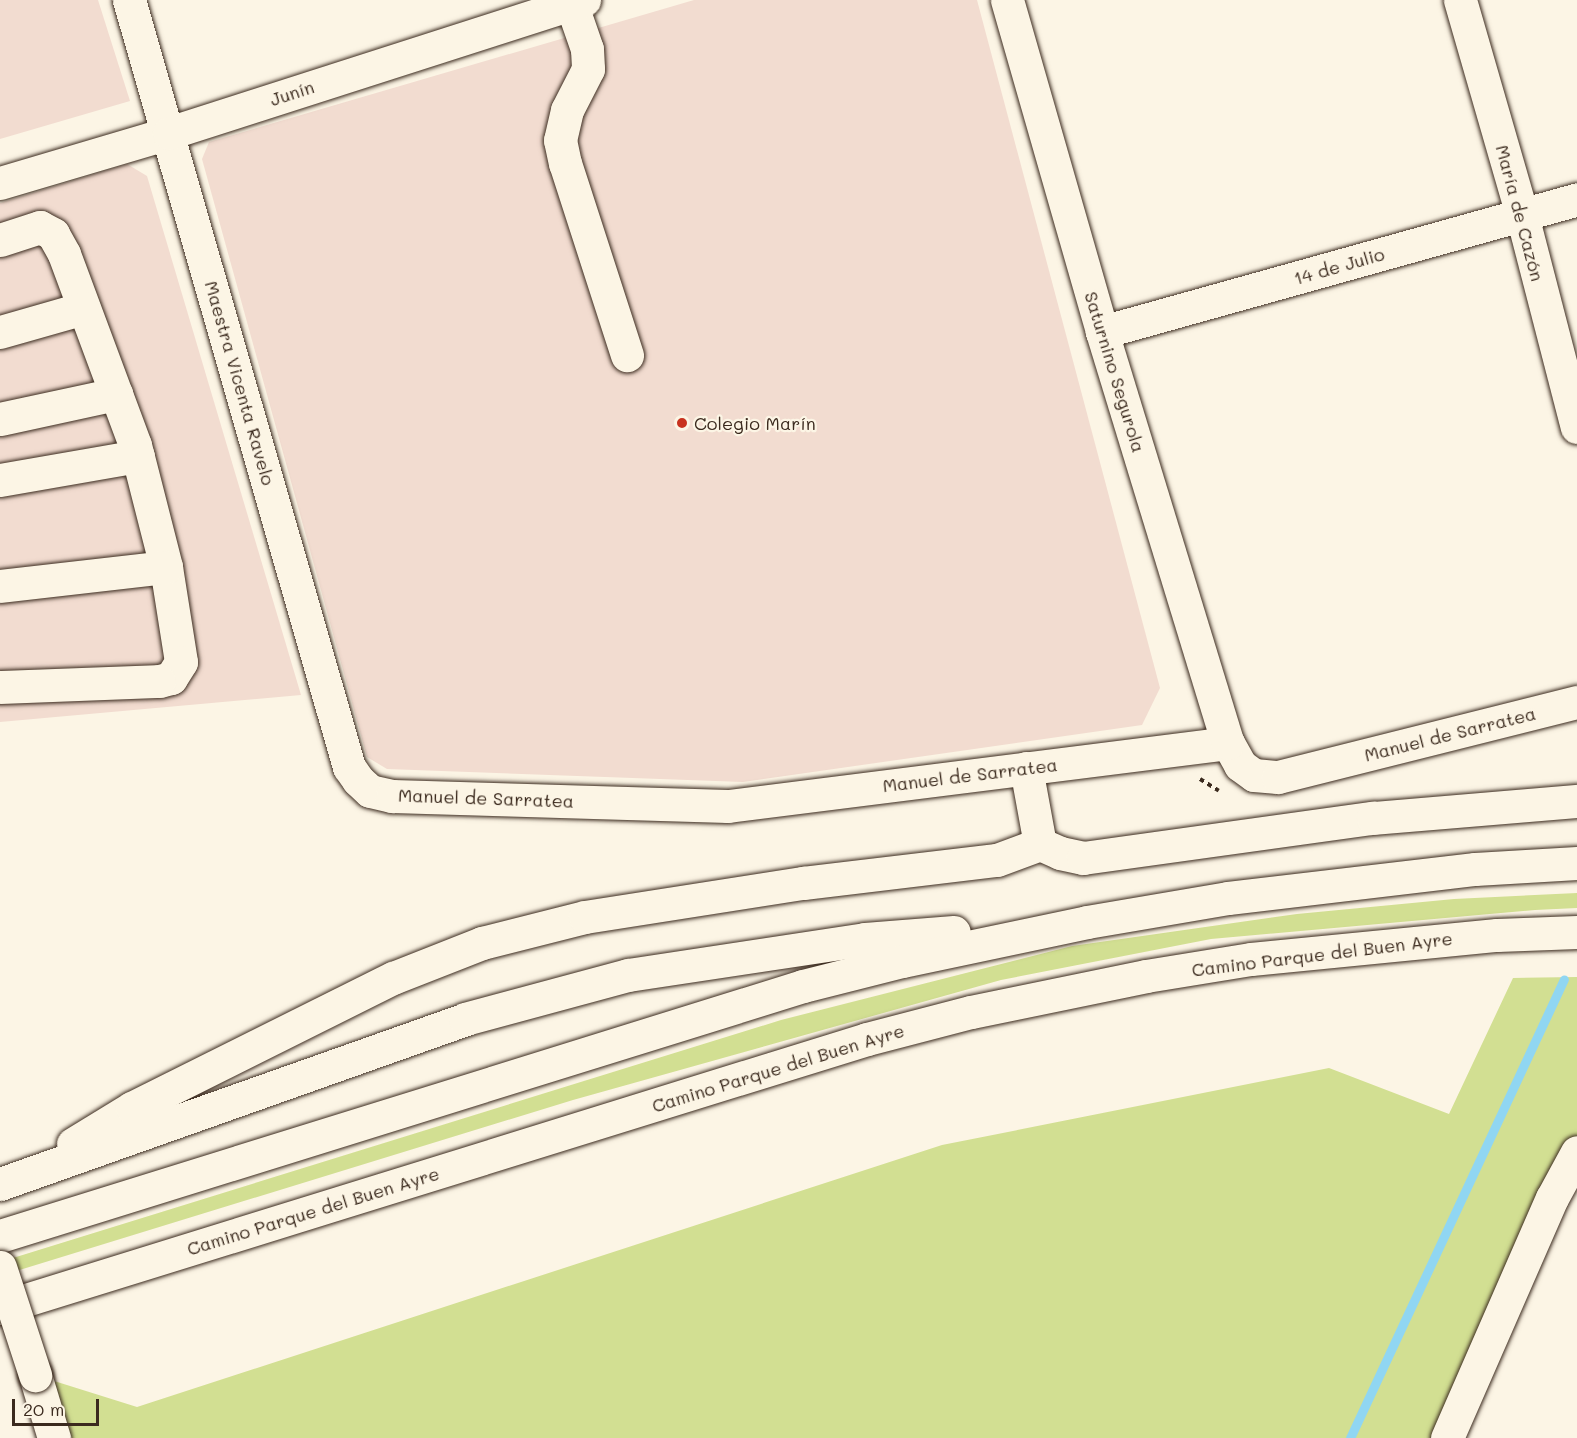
<!DOCTYPE html>
<meta charset="utf-8">
<style>
body{margin:0}
#map{position:relative;width:1577px;height:1438px;overflow:hidden;background:#fcf5e5;font-family:Mali,sans-serif}
div>[style]{position:absolute}
[style*='--x']{left:calc(var(--x)*1px);top:calc(var(--y)*1px);width:calc(var(--w)*1px);rotate:calc(var(--a)*1deg)}
.built>*{inset:0;background:#f2dcd0}
.green>*{inset:0;background:#d2df92}
.stream>*{height:9px;margin:-4.5px;padding:0 4.5px;transform-origin:4.5px;border-radius:4.5px;background:#90d6f2}
.path>*{height:4px;margin-top:-2px;transform-origin:0;background:repeating-linear-gradient(90deg,#3b2a1e 0 4.5px,transparent 0 9px)}
.roads{filter:drop-shadow(0 0 2px #3b2a1e) drop-shadow(0 0 2px #3b2a1e)}
.minor>*{height:33px;margin:-16.5px;padding:0 16.5px;transform-origin:16.5px;border-radius:16.5px;background:#fcf5e5}
.highway>*{height:33px;margin:-16.5px;padding:0 16.5px;transform-origin:16.5px;border-radius:16.5px;background:#fcf5e5}
.bridges{filter:drop-shadow(0 0 2px #3b2a1e) drop-shadow(0 0 2px #3b2a1e)}
.minor-bridge>*{height:33px;margin:-16.5px;padding:0 16.5px;transform-origin:16.5px;border-radius:16.5px;background:#fcf5e5}
.dots>*{width:16px;height:16px;translate:-50% -50%;box-sizing:border-box;border:3px solid #fcf5e5;border-radius:50%}
span{translate:-50% -50%;white-space:nowrap;text-align:center;line-height:1.15;-webkit-text-stroke:4.5px #fcf5e5;paint-order:stroke}
.street-label{font-size:18px;color:#3b2a1e}
.poi-label{font-size:18px;color:#3b2a1e}
.left{translate:0 -50%;text-align:left}
.scale{position:absolute;left:12px;top:1399px;width:87px;height:27px;box-sizing:border-box;border:3px solid #3b2a1e;border-top:0;padding-left:8px;font-size:18px;line-height:21px;white-space:nowrap;color:#3b2a1e;-webkit-text-stroke:4px #fcf5e5;paint-order:stroke}
</style>
<div id="map">
<div class="built">
<i style="clip-path:polygon(0 0,98px 0,130px 101px,0 139px)"></i>
<i style="clip-path:polygon(694px 0,977px 0,1160px 688px,1142px 725px,743px 782px,387px 769px,367px 757px,202px 159px,209px 142px)"></i>
<i style="clip-path:polygon(127px 164px,147px 176px,301px 695px,0 722px,0 203px)"></i>
</div>
<div class="green">
<i style="clip-path:polygon(1577px 893px,1577px 908px,1535px 910px,1211px 939px,1001px 980px,573px 1100px,0 1276px,0 1262px,781px 1020px,1072px 946px,1297px 914px,1454px 899px)"></i>
<i style="clip-path:polygon(1577px 977px,1577px 1152px,1447px 1438px,54px 1438px,35px 1375px,137px 1407px,942px 1145px,1329px 1068px,1449px 1114px,1513px 978px)"></i>
</div>
<div class="stream">
<i style="--x:1350;--y:1438;--w:506;--a:-65"></i>
</div>
<div class="path">
<i style="--x:1200;--y:779;--w:22;--a:32"></i>
</div>
<div class="roads">
<div class="minor">
<i style="--x:129;--y:0;--w:798;--a:74"></i>
<i style="--x:349;--y:767;--w:16;--a:55"></i>
<i style="--x:358;--y:780;--w:16;--a:43"></i>
<i style="--x:370;--y:791;--w:23;--a:13"></i>
<i style="--x:392;--y:796;--w:336;--a:1.7"></i>
<i style="--x:728;--y:806;--w:504;--a:-7.18"></i>
<i style="--x:1228;--y:743;--w:25;--a:61"></i>
<i style="--x:1240;--y:765;--w:17;--a:36"></i>
<i style="--x:1254;--y:775;--w:24;--a:5"></i>
<i style="--x:1278;--y:777;--w:308;--a:-14.1"></i>
<i style="--x:570;--y:0;--w:52;--a:70.9"></i>
<i style="--x:587;--y:49;--w:20;--a:87"></i>
<i style="--x:588;--y:69;--w:46;--a:117.1"></i>
<i style="--x:567;--y:110;--w:31;--a:103"></i>
<i style="--x:560;--y:140;--w:24;--a:78"></i>
<i style="--x:565;--y:163;--w:202;--a:72.1"></i>
<i style="--x:1007;--y:0;--w:345;--a:74"></i>
<i style="--x:1102;--y:332;--w:430;--a:73"></i>
<i style="--x:1460;--y:0;--w:224;--a:73.9"></i>
<i style="--x:1522;--y:215;--w:219;--a:75.5"></i>
<i style="--x:0;--y:183;--w:176;--a:-16.5"></i>
<i style="--x:169;--y:133;--w:436;--a:-17.8"></i>
<i style="--x:0;--y:240;--w:42;--a:-18"></i>
<i style="--x:40;--y:227;--w:15;--a:28"></i>
<i style="--x:53;--y:234;--w:23;--a:61"></i>
<i style="--x:64;--y:254;--w:204;--a:69.6"></i>
<i style="--x:135;--y:445;--w:126;--a:75.7"></i>
<i style="--x:166;--y:567;--w:96;--a:81"></i>
<i style="--x:181;--y:662;--w:19;--a:122"></i>
<i style="--x:171;--y:678;--w:12;--a:166"></i>
<i style="--x:159;--y:681;--w:159;--a:177.8"></i>
<i style="--x:0;--y:332;--w:87;--a:-15.9"></i>
<i style="--x:1102;--y:332;--w:493;--a:-15.6"></i>
<i style="--x:0;--y:419;--w:119;--a:-12.2"></i>
<i style="--x:0;--y:480;--w:140;--a:-9.9"></i>
<i style="--x:0;--y:586;--w:167;--a:-6.5"></i>
<i style="--x:1026;--y:768;--w:77;--a:79.6"></i>
<i style="--x:1040;--y:844;--w:22;--a:24"></i>
<i style="--x:1060;--y:853;--w:24;--a:12"></i>
<i style="--x:1083;--y:858;--w:293;--a:-7.9"></i>
<i style="--x:1373;--y:818;--w:205;--a:-4.8"></i>
<i style="--x:35;--y:1375;--w:66;--a:73.2"></i>
<i style="--x:1447;--y:1438;--w:262;--a:-66.4"></i>
<i style="--x:1552;--y:1198;--w:52;--a:-61.5"></i>
</div>
<div class="highway">
<i style="--x:73;--y:1144;--w:69;--a:-31.4"></i>
<i style="--x:132;--y:1108;--w:292;--a:-26.5"></i>
<i style="--x:393;--y:978;--w:96;--a:-21.5"></i>
<i style="--x:482;--y:943;--w:106;--a:-14.2"></i>
<i style="--x:585;--y:917;--w:221;--a:-8.9"></i>
<i style="--x:803;--y:883;--w:195;--a:-6.8"></i>
<i style="--x:997;--y:860;--w:46;--a:-20.4"></i>
<i style="--x:0;--y:1184;--w:493;--a:-19.5"></i>
<i style="--x:465;--y:1019;--w:169;--a:-15.1"></i>
<i style="--x:628;--y:975;--w:240;--a:-8.6"></i>
<i style="--x:865;--y:939;--w:89;--a:-4.5"></i>
<i style="--x:0;--y:1236;--w:841;--a:-17.29"></i>
<i style="--x:803;--y:986;--w:102;--a:-14.2"></i>
<i style="--x:902;--y:961;--w:189;--a:-11.9"></i>
<i style="--x:1087;--y:922;--w:143;--a:-9.7"></i>
<i style="--x:1228;--y:898;--w:249;--a:-6.7"></i>
<i style="--x:1475;--y:869;--w:102;--a:-3.4"></i>
<i style="--x:0;--y:1308;--w:908;--a:-17.24"></i>
<i style="--x:867;--y:1039;--w:107;--a:-14.6"></i>
<i style="--x:971;--y:1012;--w:179;--a:-11.6"></i>
<i style="--x:1146;--y:976;--w:106;--a:-9.2"></i>
<i style="--x:1251;--y:959;--w:247;--a:-5.6"></i>
<i style="--x:1497;--y:935;--w:80;--a:-2.1"></i>
</div>
</div>
<div class="bridges">
<div class="minor-bridge">
<i style="--x:0;--y:1267;--w:114;--a:72"></i>
</div>
</div>
<div class="dots">
<i style="left:682px;top:423px;background:#c8321e"></i>
</div>
<div class="street-label">
<span style="left:292px;top:93px;rotate:-18deg">Junín</span>
<span style="left:1520px;top:213px;rotate:75deg">María de Cazón</span>
<span style="left:1339px;top:266px;rotate:-16deg">14 de Julio</span>
<span style="left:1115px;top:372px;rotate:73deg">Saturnino Segurola</span>
<span style="left:240px;top:383px;rotate:74deg">Maestra Vicenta Ravelo</span>
<span style="left:1450px;top:734px;rotate:-14deg">Manuel de Sarratea</span>
<span style="left:970px;top:775px;rotate:-7deg">Manuel de Sarratea</span>
<span style="left:486px;top:798px;rotate:2deg">Manuel de Sarratea</span>
<span style="left:1322px;top:954px;rotate:-7deg">Camino Parque del Buen Ayre</span>
<span style="left:778px;top:1068px;rotate:-17deg">Camino Parque del Buen Ayre</span>
<span style="left:313px;top:1211px;rotate:-17deg">Camino Parque del Buen Ayre</span>
</div>
<div class="poi-label">
<span class="left" style="left:694px;top:423px">Colegio Marín</span>
</div>
<div class="scale">20 m</div>
</div>
